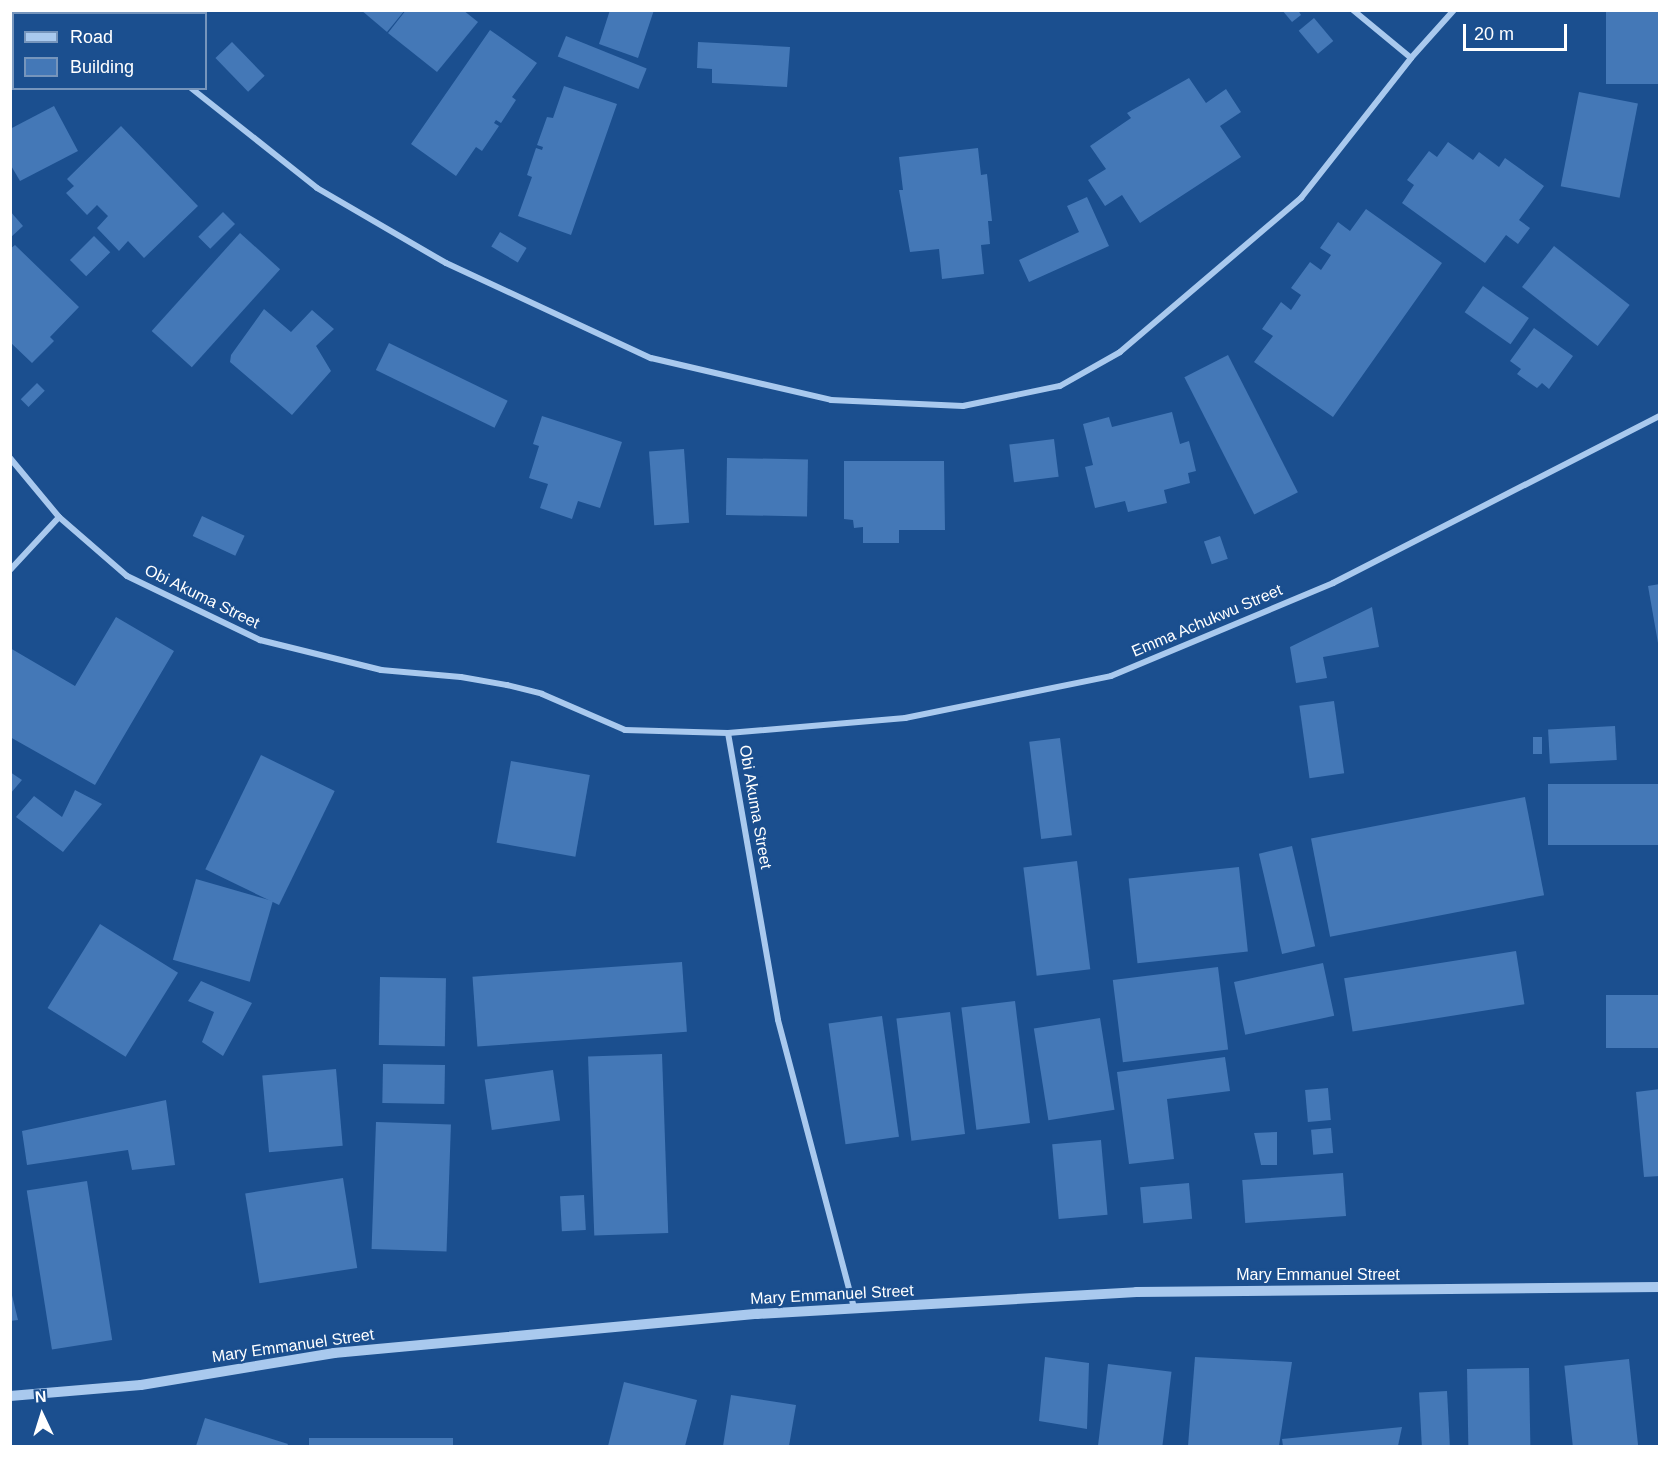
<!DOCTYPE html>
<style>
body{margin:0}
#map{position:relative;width:1670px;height:1457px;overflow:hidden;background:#1b4f8f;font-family:Arial,sans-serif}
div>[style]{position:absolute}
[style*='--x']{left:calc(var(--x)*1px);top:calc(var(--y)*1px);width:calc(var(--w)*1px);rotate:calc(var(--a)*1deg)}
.building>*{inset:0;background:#4478b7;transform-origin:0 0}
.minor>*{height:6px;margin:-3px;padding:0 3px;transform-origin:3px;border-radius:3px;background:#a9c9ee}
.tertiary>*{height:10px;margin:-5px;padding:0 5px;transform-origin:5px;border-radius:5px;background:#a9c9ee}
span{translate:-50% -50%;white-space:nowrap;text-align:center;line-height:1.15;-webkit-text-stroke:4.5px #1b4f8f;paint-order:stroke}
.street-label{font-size:16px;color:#fff}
.frame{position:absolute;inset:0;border:12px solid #fff;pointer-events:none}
.legend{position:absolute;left:12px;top:12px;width:195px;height:78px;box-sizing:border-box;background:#1b4f8f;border:2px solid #7695bc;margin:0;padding:8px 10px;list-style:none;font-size:18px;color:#fff}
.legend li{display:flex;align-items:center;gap:12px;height:30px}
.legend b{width:30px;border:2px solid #7695bc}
.north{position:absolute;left:12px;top:1385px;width:60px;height:60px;-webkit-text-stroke:4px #1b4f8f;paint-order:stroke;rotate:356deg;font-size:16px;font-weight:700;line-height:24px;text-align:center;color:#fff}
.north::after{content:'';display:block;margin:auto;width:21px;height:27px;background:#fff;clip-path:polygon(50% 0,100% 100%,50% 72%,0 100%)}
.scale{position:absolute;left:1463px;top:24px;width:104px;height:27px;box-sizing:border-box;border:3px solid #fff;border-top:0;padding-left:8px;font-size:18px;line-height:21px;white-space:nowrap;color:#fff;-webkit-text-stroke:4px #1b4f8f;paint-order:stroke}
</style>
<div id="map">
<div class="building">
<i style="clip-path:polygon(361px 10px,405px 10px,387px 32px)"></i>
<i style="clip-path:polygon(406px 10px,463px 10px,478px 22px,437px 72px,388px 33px)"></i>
<i style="clip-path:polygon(610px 10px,654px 10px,638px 58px,599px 44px)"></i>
<i style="clip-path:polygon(1282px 10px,1298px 10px,1301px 15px,1292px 22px)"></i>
<i style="left:1606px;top:10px;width:54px;height:74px"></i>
<i style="left:1314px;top:18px;width:30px;height:20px;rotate:50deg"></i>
<i style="clip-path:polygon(490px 30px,537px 63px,512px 97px,516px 100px,501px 123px,496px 120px,494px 123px,499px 126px,482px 151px,476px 147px,456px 176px,411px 144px)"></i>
<i style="left:566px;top:36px;width:87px;height:22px;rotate:22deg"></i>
<i style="left:232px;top:42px;width:47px;height:23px;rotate:46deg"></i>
<i style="clip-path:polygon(698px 42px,790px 47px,787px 87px,712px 83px,712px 69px,697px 68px)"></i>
<i style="clip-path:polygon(1189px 78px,1206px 103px,1226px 89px,1241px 112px,1220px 126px,1241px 157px,1140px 223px,1122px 195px,1105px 206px,1088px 180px,1106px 169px,1090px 146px,1131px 118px,1127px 113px)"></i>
<i style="clip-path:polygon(564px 86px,617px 104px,571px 235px,518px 216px,532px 177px,527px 175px,536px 148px,542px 150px,543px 147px,537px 145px,547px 117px,553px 118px)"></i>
<i style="left:1579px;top:92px;width:60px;height:96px;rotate:11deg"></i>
<i style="clip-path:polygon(54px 106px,78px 151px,20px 181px,10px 164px,10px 129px)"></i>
<i style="clip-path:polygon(121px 126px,198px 206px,144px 258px,128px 241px,119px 251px,97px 228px,108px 216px,97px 205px,87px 215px,66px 193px,74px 186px,67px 179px)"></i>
<i style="clip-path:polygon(1448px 142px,1473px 160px,1479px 152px,1499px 167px,1505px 158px,1544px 186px,1519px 220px,1530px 228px,1518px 244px,1506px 235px,1485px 263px,1402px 203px,1414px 185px,1407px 180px,1429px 151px,1437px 157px)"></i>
<i style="clip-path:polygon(978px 148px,981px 175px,987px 174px,992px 221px,988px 221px,990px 244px,981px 245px,984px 274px,942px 279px,939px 249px,910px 252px,899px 190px,903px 190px,899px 157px)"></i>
<i style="clip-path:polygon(1087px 197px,1109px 246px,1029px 282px,1019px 260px,1079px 232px,1067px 206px)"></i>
<i style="clip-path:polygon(1366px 209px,1442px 263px,1333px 417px,1254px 362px,1273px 336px,1262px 329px,1281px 302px,1291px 310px,1301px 295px,1291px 288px,1310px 262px,1321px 270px,1331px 255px,1320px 248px,1338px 222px,1350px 231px)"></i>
<i style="clip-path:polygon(10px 211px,23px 226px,10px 238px)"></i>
<i style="left:223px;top:212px;width:17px;height:35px;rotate:45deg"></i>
<i style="left:500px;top:232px;width:31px;height:17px;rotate:31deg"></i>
<i style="left:240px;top:233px;width:54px;height:132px;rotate:42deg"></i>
<i style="left:94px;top:236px;width:23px;height:34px;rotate:45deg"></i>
<i style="clip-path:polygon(15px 245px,79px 307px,50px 337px,54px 341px,32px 363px,10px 342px,10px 249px)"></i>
<i style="left:1554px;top:246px;width:96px;height:52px;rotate:38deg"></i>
<i style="left:1483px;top:286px;width:56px;height:32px;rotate:35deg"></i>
<i style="clip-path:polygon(264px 309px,291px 332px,312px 310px,334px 329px,316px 346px,331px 371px,292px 415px,230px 362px,231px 355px)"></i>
<i style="clip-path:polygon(1534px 328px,1573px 356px,1549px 389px,1542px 383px,1537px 388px,1517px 374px,1521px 369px,1510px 361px)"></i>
<i style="left:389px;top:343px;width:132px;height:30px;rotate:26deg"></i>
<i style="left:1228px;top:355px;width:154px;height:49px;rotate:63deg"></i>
<i style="left:37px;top:383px;width:11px;height:23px;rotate:45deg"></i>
<i style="clip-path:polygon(1172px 412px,1180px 444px,1189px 441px,1196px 471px,1188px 473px,1190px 483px,1164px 490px,1167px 503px,1128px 512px,1125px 501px,1095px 508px,1085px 467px,1093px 465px,1083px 424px,1109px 417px,1112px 427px)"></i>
<i style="clip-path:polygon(542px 416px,622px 442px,600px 508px,578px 501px,572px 519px,540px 508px,548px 484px,529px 478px,539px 446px,533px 444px)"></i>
<i style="left:1054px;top:439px;width:38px;height:45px;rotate:83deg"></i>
<i style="left:684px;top:449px;width:74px;height:35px;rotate:86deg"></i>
<i style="left:727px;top:458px;width:81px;height:57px;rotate:1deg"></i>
<i style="clip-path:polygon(844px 461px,944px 461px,945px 530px,899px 530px,899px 543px,863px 543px,863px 527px,854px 528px,853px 520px,844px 519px)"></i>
<i style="left:202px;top:516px;width:47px;height:22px;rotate:25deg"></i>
<i style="left:1220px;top:536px;width:24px;height:17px;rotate:71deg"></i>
<i style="clip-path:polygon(1660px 584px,1660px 643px,1658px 643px,1648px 586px)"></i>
<i style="clip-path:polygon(1372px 607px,1379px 647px,1323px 657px,1327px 678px,1296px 683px,1290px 647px)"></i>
<i style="clip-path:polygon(116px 617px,174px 651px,95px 785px,10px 737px,10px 648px,75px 686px)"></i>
<i style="left:1334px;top:701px;width:73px;height:35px;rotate:82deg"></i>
<i style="left:1615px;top:726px;width:34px;height:67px;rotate:87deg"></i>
<i style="left:1533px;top:737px;width:9px;height:17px"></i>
<i style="left:1060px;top:738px;width:98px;height:31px;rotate:83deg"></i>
<i style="left:261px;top:755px;width:82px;height:127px;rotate:26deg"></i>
<i style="left:511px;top:761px;width:80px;height:83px;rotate:10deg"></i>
<i style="clip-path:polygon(10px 772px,22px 780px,10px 794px)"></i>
<i style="left:1660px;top:784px;width:61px;height:112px;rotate:90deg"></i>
<i style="clip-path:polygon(75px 790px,102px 804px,63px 852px,16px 817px,34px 796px,62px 817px)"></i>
<i style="left:1525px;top:797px;width:100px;height:218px;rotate:79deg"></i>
<i style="left:1292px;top:846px;width:103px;height:34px;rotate:77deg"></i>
<i style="left:1077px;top:861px;width:109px;height:54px;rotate:83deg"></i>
<i style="left:1239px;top:867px;width:85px;height:111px;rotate:84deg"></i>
<i style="left:196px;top:879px;width:80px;height:84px;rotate:16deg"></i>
<i style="left:100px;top:924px;width:92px;height:99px;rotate:32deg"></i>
<i style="left:1516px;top:951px;width:54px;height:174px;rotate:81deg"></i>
<i style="left:682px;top:962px;width:70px;height:210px;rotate:86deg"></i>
<i style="left:1323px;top:963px;width:54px;height:91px;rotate:78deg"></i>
<i style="left:1218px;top:967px;width:83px;height:106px;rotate:83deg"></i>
<i style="left:380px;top:977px;width:66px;height:68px;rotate:1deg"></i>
<i style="clip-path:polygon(201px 981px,252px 1003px,223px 1056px,202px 1042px,214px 1012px,188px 1001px)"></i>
<i style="left:1660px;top:995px;width:53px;height:54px;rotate:90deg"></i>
<i style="left:1015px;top:1001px;width:123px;height:54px;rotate:83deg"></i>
<i style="left:950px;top:1012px;width:123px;height:54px;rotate:83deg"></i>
<i style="left:882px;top:1016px;width:122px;height:54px;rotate:82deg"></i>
<i style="left:1100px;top:1018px;width:93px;height:67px;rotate:81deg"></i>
<i style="left:662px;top:1054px;width:179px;height:74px;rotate:88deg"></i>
<i style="clip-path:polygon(1225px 1057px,1230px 1091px,1167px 1099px,1174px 1159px,1129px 1164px,1117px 1072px)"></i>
<i style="left:383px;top:1064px;width:62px;height:39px;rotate:1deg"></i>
<i style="left:336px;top:1069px;width:77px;height:74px;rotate:85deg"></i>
<i style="left:553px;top:1070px;width:51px;height:69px;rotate:82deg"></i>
<i style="left:1328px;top:1088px;width:32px;height:23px;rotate:85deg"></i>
<i style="clip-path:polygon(1660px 1089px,1660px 1176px,1644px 1177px,1636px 1092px)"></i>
<i style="clip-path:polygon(166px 1100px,175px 1165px,132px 1170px,128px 1150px,27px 1165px,22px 1131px)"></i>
<i style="left:376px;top:1122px;width:75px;height:127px;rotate:2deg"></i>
<i style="left:1331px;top:1128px;width:25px;height:20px;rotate:85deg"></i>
<i style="clip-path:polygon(1277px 1132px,1277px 1165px,1261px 1165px,1254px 1133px)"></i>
<i style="left:1101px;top:1140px;width:75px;height:49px;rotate:85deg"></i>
<i style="left:1343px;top:1173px;width:43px;height:101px;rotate:86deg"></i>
<i style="left:343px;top:1178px;width:91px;height:99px;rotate:81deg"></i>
<i style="left:87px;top:1181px;width:161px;height:61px;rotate:81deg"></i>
<i style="left:1189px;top:1183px;width:36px;height:49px;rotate:85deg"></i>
<i style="left:584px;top:1195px;width:35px;height:24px;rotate:87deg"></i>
<i style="clip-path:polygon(10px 1287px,18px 1320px,10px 1321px)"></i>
<i style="clip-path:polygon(1045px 1357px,1089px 1363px,1087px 1429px,1039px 1421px)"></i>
<i style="clip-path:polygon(1195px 1357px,1292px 1362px,1279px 1446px,1188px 1446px)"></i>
<i style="left:1629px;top:1359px;width:87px;height:65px;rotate:84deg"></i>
<i style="left:1108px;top:1364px;width:64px;height:83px;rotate:7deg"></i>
<i style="left:1529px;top:1368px;width:78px;height:62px;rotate:89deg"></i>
<i style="clip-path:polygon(624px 1382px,697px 1400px,685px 1446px,608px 1446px)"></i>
<i style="left:1447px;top:1391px;width:55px;height:28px;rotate:87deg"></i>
<i style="clip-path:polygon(731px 1395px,796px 1405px,789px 1446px,723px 1446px)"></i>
<i style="clip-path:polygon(205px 1418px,288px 1444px,287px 1446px,196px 1446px)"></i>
<i style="clip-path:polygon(1402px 1427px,1398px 1446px,1283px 1446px,1282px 1439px)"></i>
<i style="left:309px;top:1438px;width:144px;height:8px"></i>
</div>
<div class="minor">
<i style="--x:116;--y:10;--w:4;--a:63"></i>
<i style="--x:1353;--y:10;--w:75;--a:39.6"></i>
<i style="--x:24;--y:14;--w:4;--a:-63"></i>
<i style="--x:10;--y:35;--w:6;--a:-51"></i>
<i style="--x:10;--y:78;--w:4;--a:0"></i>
<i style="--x:191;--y:88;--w:161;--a:38.4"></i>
<i style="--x:317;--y:188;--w:149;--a:30.2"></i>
<i style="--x:446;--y:263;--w:226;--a:24.9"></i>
<i style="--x:651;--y:358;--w:185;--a:13.1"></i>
<i style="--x:831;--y:400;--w:132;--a:2.6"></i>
<i style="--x:963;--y:406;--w:99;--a:-11.7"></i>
<i style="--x:1060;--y:386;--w:69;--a:-29.5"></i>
<i style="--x:1120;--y:352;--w:238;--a:-40.4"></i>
<i style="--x:1301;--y:198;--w:178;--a:-51.8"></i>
<i style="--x:1411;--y:58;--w:64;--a:-48.1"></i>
<i style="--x:10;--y:458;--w:77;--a:50.3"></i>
<i style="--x:59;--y:517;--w:90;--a:40.9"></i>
<i style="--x:127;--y:576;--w:148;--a:25.7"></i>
<i style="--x:260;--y:640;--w:125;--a:13.9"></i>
<i style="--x:381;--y:670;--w:80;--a:5"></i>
<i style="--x:461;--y:677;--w:47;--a:9.9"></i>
<i style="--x:507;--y:685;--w:36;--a:14"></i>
<i style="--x:542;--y:694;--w:90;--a:23.4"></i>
<i style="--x:625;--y:730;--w:103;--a:1.7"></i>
<i style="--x:728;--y:733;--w:178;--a:-4.8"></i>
<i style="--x:905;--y:718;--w:210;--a:-11.5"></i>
<i style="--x:1111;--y:676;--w:241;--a:-22.7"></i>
<i style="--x:1333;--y:583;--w:367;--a:-27.1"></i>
<i style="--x:10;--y:570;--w:72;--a:-47.2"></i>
<i style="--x:728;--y:733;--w:291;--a:80.1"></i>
<i style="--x:778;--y:1020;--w:298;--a:75.2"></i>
</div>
<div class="tertiary">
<i style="--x:10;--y:1396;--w:131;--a:-4.8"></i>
<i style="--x:141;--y:1385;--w:196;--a:-9.4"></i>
<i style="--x:334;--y:1353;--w:425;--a:-5.3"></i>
<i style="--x:757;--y:1314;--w:380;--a:-3.3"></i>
<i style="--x:1136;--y:1292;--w:524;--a:-0.55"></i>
</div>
<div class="street-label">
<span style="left:202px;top:597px;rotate:26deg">Obi Akuma Street</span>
<span style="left:1207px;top:621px;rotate:-23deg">Emma Achukwu Street</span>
<span style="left:755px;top:807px;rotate:80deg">Obi Akuma Street</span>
<span style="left:1318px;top:1275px">Mary Emmanuel Street</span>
<span style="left:832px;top:1295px;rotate:-3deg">Mary Emmanuel Street</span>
<span style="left:293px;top:1346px;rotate:-8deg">Mary Emmanuel Street</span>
</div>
<div class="frame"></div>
<ul class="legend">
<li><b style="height:8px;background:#a9c9ee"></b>Road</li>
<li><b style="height:16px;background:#4478b7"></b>Building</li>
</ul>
<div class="north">N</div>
<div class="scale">20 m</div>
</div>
